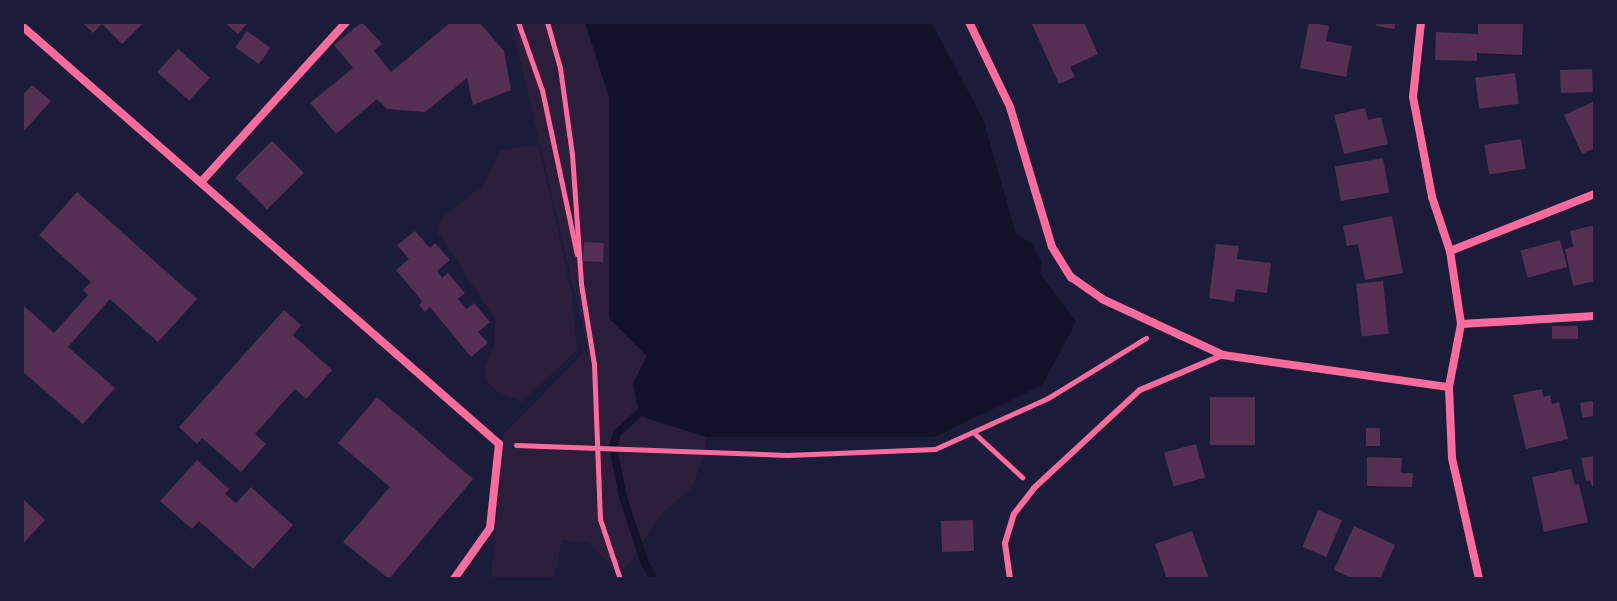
<!DOCTYPE html>
<style>
body{margin:0}
#map{position:relative;width:1617px;height:601px;overflow:hidden;background:#1b1b3a;font-family:Arial,sans-serif}
div>[style]{position:absolute}
[style*='--x']{left:calc(var(--x)*1px);top:calc(var(--y)*1px);width:calc(var(--w)*1px);rotate:calc(var(--a)*1deg)}
.green>*{inset:0;background:#2a1e3b}
.water>*{inset:0;background:#12122b}
.stream>*{height:8px;margin:-4px;padding:0 4px;transform-origin:4px;border-radius:4px;background:#12122b}
.building>*{inset:0;background:#542f53;transform-origin:0 0}
.path>*{height:5px;margin:-2.5px;padding:0 2.5px;transform-origin:2.5px;border-radius:2.5px;background:#ff6b9d}
.service>*{height:6px;margin:-3px;padding:0 3px;transform-origin:3px;border-radius:3px;background:#ff6b9d}
.minor>*{height:8px;margin:-4px;padding:0 4px;transform-origin:4px;border-radius:4px;background:#ff6b9d}
span{translate:-50% -50%;white-space:nowrap;text-align:center;line-height:1.15;-webkit-text-stroke:6px #1b1b3a;paint-order:stroke}
.frame{position:absolute;inset:0;border:24px solid #1b1b3a;pointer-events:none}
</style>
<div id="map">
<div class="green">
<i style="clip-path:polygon(511px 22px,585px 22px,609px 97px,609px 318px,647px 356px,633px 383px,640px 415px,706px 437px,704px 457px,691px 489px,662px 513px,628px 566px,617px 572px,589px 543px,562px 540px,554px 579px,491px 579px,504px 434px,588px 348px)"></i>
<i style="clip-path:polygon(539px 145px,572px 296px,577px 350px,522px 402px,496px 391px,486px 380px,484px 368px,494px 345px,495px 319px,436px 230px,441px 218px,482px 186px,500px 150px)"></i>
</div>
<div class="water">
<i style="clip-path:polygon(585px 22px,931px 22px,983px 119px,1016px 234px,1031px 243px,1041px 261px,1040px 273px,1076px 322px,1042px 385px,935px 437px,706px 437px,640px 416px,633px 383px,647px 356px,609px 318px,609px 97px)"></i>
</div>
<div class="stream">
<i style="--x:644;--y:409;--w:36;--a:138"></i>
<i style="--x:617;--y:433;--w:15;--a:106"></i>
<i style="--x:613;--y:447;--w:51;--a:78.7"></i>
<i style="--x:623;--y:497;--w:71;--a:71.8"></i>
<i style="--x:645;--y:564;--w:17;--a:59"></i>
</div>
<div class="building">
<i style="clip-path:polygon(82px 22px,144px 22px,122px 44px,102px 24px,93px 33px)"></i>
<i style="clip-path:polygon(224px 22px,249px 22px,238px 34px)"></i>
<i style="clip-path:polygon(362px 22px,382px 44px,374px 51px,391px 72px,451px 22px,479px 22px,504px 51px,511px 90px,473px 105px,467px 78px,425px 112px,387px 109px,377px 99px,336px 134px,310px 103px,353px 68px,334px 45px)"></i>
<i style="clip-path:polygon(1031px 22px,1084px 22px,1098px 54px,1070px 67px,1075px 77px,1059px 84px)"></i>
<i style="clip-path:polygon(1309px 22px,1329px 26px,1326px 41px,1352px 46px,1346px 77px,1300px 68px)"></i>
<i style="clip-path:polygon(1377px 22px,1396px 22px,1394px 29px,1376px 26px)"></i>
<i style="clip-path:polygon(1478px 22px,1523px 22px,1522px 55px,1477px 53px,1477px 61px,1435px 60px,1436px 32px,1478px 34px)"></i>
<i style="left:247px;top:31px;width:29px;height:20px;rotate:36deg"></i>
<i style="left:178px;top:49px;width:43px;height:31px;rotate:42deg"></i>
<i style="left:1592px;top:69px;width:23px;height:32px;rotate:88deg"></i>
<i style="left:1515px;top:73px;width:31px;height:40px;rotate:83deg"></i>
<i style="clip-path:polygon(32px 85px,51px 101px,22px 133px,22px 96px)"></i>
<i style="clip-path:polygon(1595px 101px,1595px 148px,1582px 154px,1564px 115px)"></i>
<i style="clip-path:polygon(1365px 108px,1368px 120px,1381px 117px,1388px 144px,1344px 154px,1334px 115px)"></i>
<i style="left:1521px;top:139px;width:30px;height:37px;rotate:81deg"></i>
<i style="left:272px;top:141px;width:45px;height:52px;rotate:45deg"></i>
<i style="left:1383px;top:158px;width:35px;height:49px;rotate:80deg"></i>
<i style="clip-path:polygon(77px 192px,197px 299px,158px 342px,110px 299px,68px 347px,115px 388px,83px 424px,22px 371px,22px 304px,54px 333px,88px 295px,83px 290px,91px 282px,39px 235px)"></i>
<i style="clip-path:polygon(1392px 216px,1403px 273px,1365px 280px,1358px 244px,1347px 246px,1343px 226px)"></i>
<i style="clip-path:polygon(1595px 225px,1595px 281px,1573px 286px,1565px 249px,1573px 247px,1570px 231px)"></i>
<i style="clip-path:polygon(415px 231px,430px 248px,435px 243px,450px 260px,437px 271px,442px 278px,448px 273px,465px 293px,458px 299px,466px 309px,474px 303px,490px 322px,478px 332px,488px 343px,471px 357px,430px 307px,425px 312px,419px 305px,422px 301px,396px 270px,409px 259px,397px 245px)"></i>
<i style="left:1560px;top:240px;width:28px;height:41px;rotate:75deg"></i>
<i style="left:584px;top:242px;width:20px;height:19px;rotate:3deg"></i>
<i style="clip-path:polygon(1216px 244px,1239px 246px,1237px 259px,1271px 263px,1267px 293px,1236px 289px,1234px 302px,1209px 298px)"></i>
<i style="left:1383px;top:281px;width:53px;height:27px;rotate:84deg"></i>
<i style="clip-path:polygon(284px 310px,301px 325px,293px 335px,332px 370px,306px 399px,295px 389px,255px 434px,266px 444px,241px 472px,202px 438px,197px 444px,179px 427px)"></i>
<i style="left:1578px;top:326px;width:13px;height:26px;rotate:90deg"></i>
<i style="clip-path:polygon(1542px 389px,1543px 397px,1550px 395px,1552px 404px,1559px 402px,1568px 439px,1526px 449px,1513px 395px)"></i>
<i style="clip-path:polygon(377px 397px,473px 479px,389px 579px,343px 542px,390px 487px,338px 443px)"></i>
<i style="left:1210px;top:397px;width:45px;height:48px"></i>
<i style="left:1593px;top:401px;width:15px;height:13px;rotate:82deg"></i>
<i style="left:1366px;top:428px;width:14px;height:18px"></i>
<i style="left:1196px;top:444px;width:35px;height:33px;rotate:75deg"></i>
<i style="clip-path:polygon(1595px 456px,1595px 487px,1592px 487px,1590px 480px,1586px 481px,1581px 458px)"></i>
<i style="clip-path:polygon(1367px 457px,1402px 458px,1401px 473px,1413px 473px,1412px 487px,1367px 486px)"></i>
<i style="clip-path:polygon(197px 460px,229px 489px,225px 494px,236px 503px,251px 487px,293px 525px,253px 569px,199px 521px,192px 529px,160px 501px)"></i>
<i style="clip-path:polygon(1571px 469px,1575px 485px,1579px 484px,1588px 522px,1544px 532px,1532px 477px)"></i>
<i style="clip-path:polygon(22px 498px,45px 520px,22px 545px)"></i>
<i style="left:1318px;top:510px;width:26px;height:40px;rotate:23deg"></i>
<i style="left:973px;top:520px;width:31px;height:32px;rotate:88deg"></i>
<i style="clip-path:polygon(1354px 526px,1395px 545px,1380px 579px,1354px 579px,1334px 570px)"></i>
<i style="clip-path:polygon(1192px 531px,1209px 579px,1167px 579px,1155px 544px)"></i>
</div>
<div class="path">
<i style="--x:518;--y:22;--w:72;--a:70.6"></i>
<i style="--x:542;--y:90;--w:168;--a:78"></i>
<i style="--x:547;--y:22;--w:48;--a:74.2"></i>
<i style="--x:560;--y:68;--w:87;--a:82.1"></i>
<i style="--x:572;--y:154;--w:130;--a:86"></i>
<i style="--x:581;--y:284;--w:81;--a:80.8"></i>
<i style="--x:594;--y:364;--w:155;--a:87.8"></i>
<i style="--x:600;--y:519;--w:63;--a:71.6"></i>
<i style="--x:973;--y:432;--w:67;--a:42.6"></i>
<i style="--x:516;--y:445;--w:271;--a:2.1"></i>
<i style="--x:787;--y:455;--w:148;--a:-2.3"></i>
<i style="--x:935;--y:449;--w:124;--a:-24.3"></i>
<i style="--x:1048;--y:398;--w:115;--a:-31.5"></i>
</div>
<div class="service">
<i style="--x:1010;--y:579;--w:36;--a:-98"></i>
<i style="--x:1005;--y:543;--w:30;--a:-73"></i>
<i style="--x:1014;--y:514;--w:33;--a:-52"></i>
<i style="--x:1034;--y:488;--w:144;--a:-42.8"></i>
<i style="--x:1140;--y:390;--w:90;--a:-22.9"></i>
</div>
<div class="minor">
<i style="--x:969;--y:22;--w:94;--a:64.2"></i>
<i style="--x:1010;--y:107;--w:146;--a:73.3"></i>
<i style="--x:1052;--y:247;--w:36;--a:58"></i>
<i style="--x:1071;--y:277;--w:38;--a:35"></i>
<i style="--x:1102;--y:299;--w:133;--a:24.8"></i>
<i style="--x:1223;--y:355;--w:228;--a:8.1"></i>
<i style="--x:1421;--y:22;--w:75;--a:96.1"></i>
<i style="--x:1413;--y:97;--w:102;--a:79.2"></i>
<i style="--x:1432;--y:197;--w:57;--a:71.6"></i>
<i style="--x:1450;--y:251;--w:74;--a:81.4"></i>
<i style="--x:1461;--y:324;--w:64;--a:100.8"></i>
<i style="--x:1449;--y:387;--w:71;--a:87.6"></i>
<i style="--x:1452;--y:458;--w:124;--a:77.4"></i>
<i style="--x:22;--y:26;--w:634;--a:41.23"></i>
<i style="--x:499;--y:444;--w:84;--a:96.1"></i>
<i style="--x:490;--y:528;--w:62;--a:125.2"></i>
<i style="--x:202;--y:181;--w:215;--a:-47.8"></i>
<i style="--x:1450;--y:251;--w:156;--a:-21.5"></i>
<i style="--x:1461;--y:324;--w:134;--a:-3.4"></i>
</div>
<div class="frame"></div>
</div>
